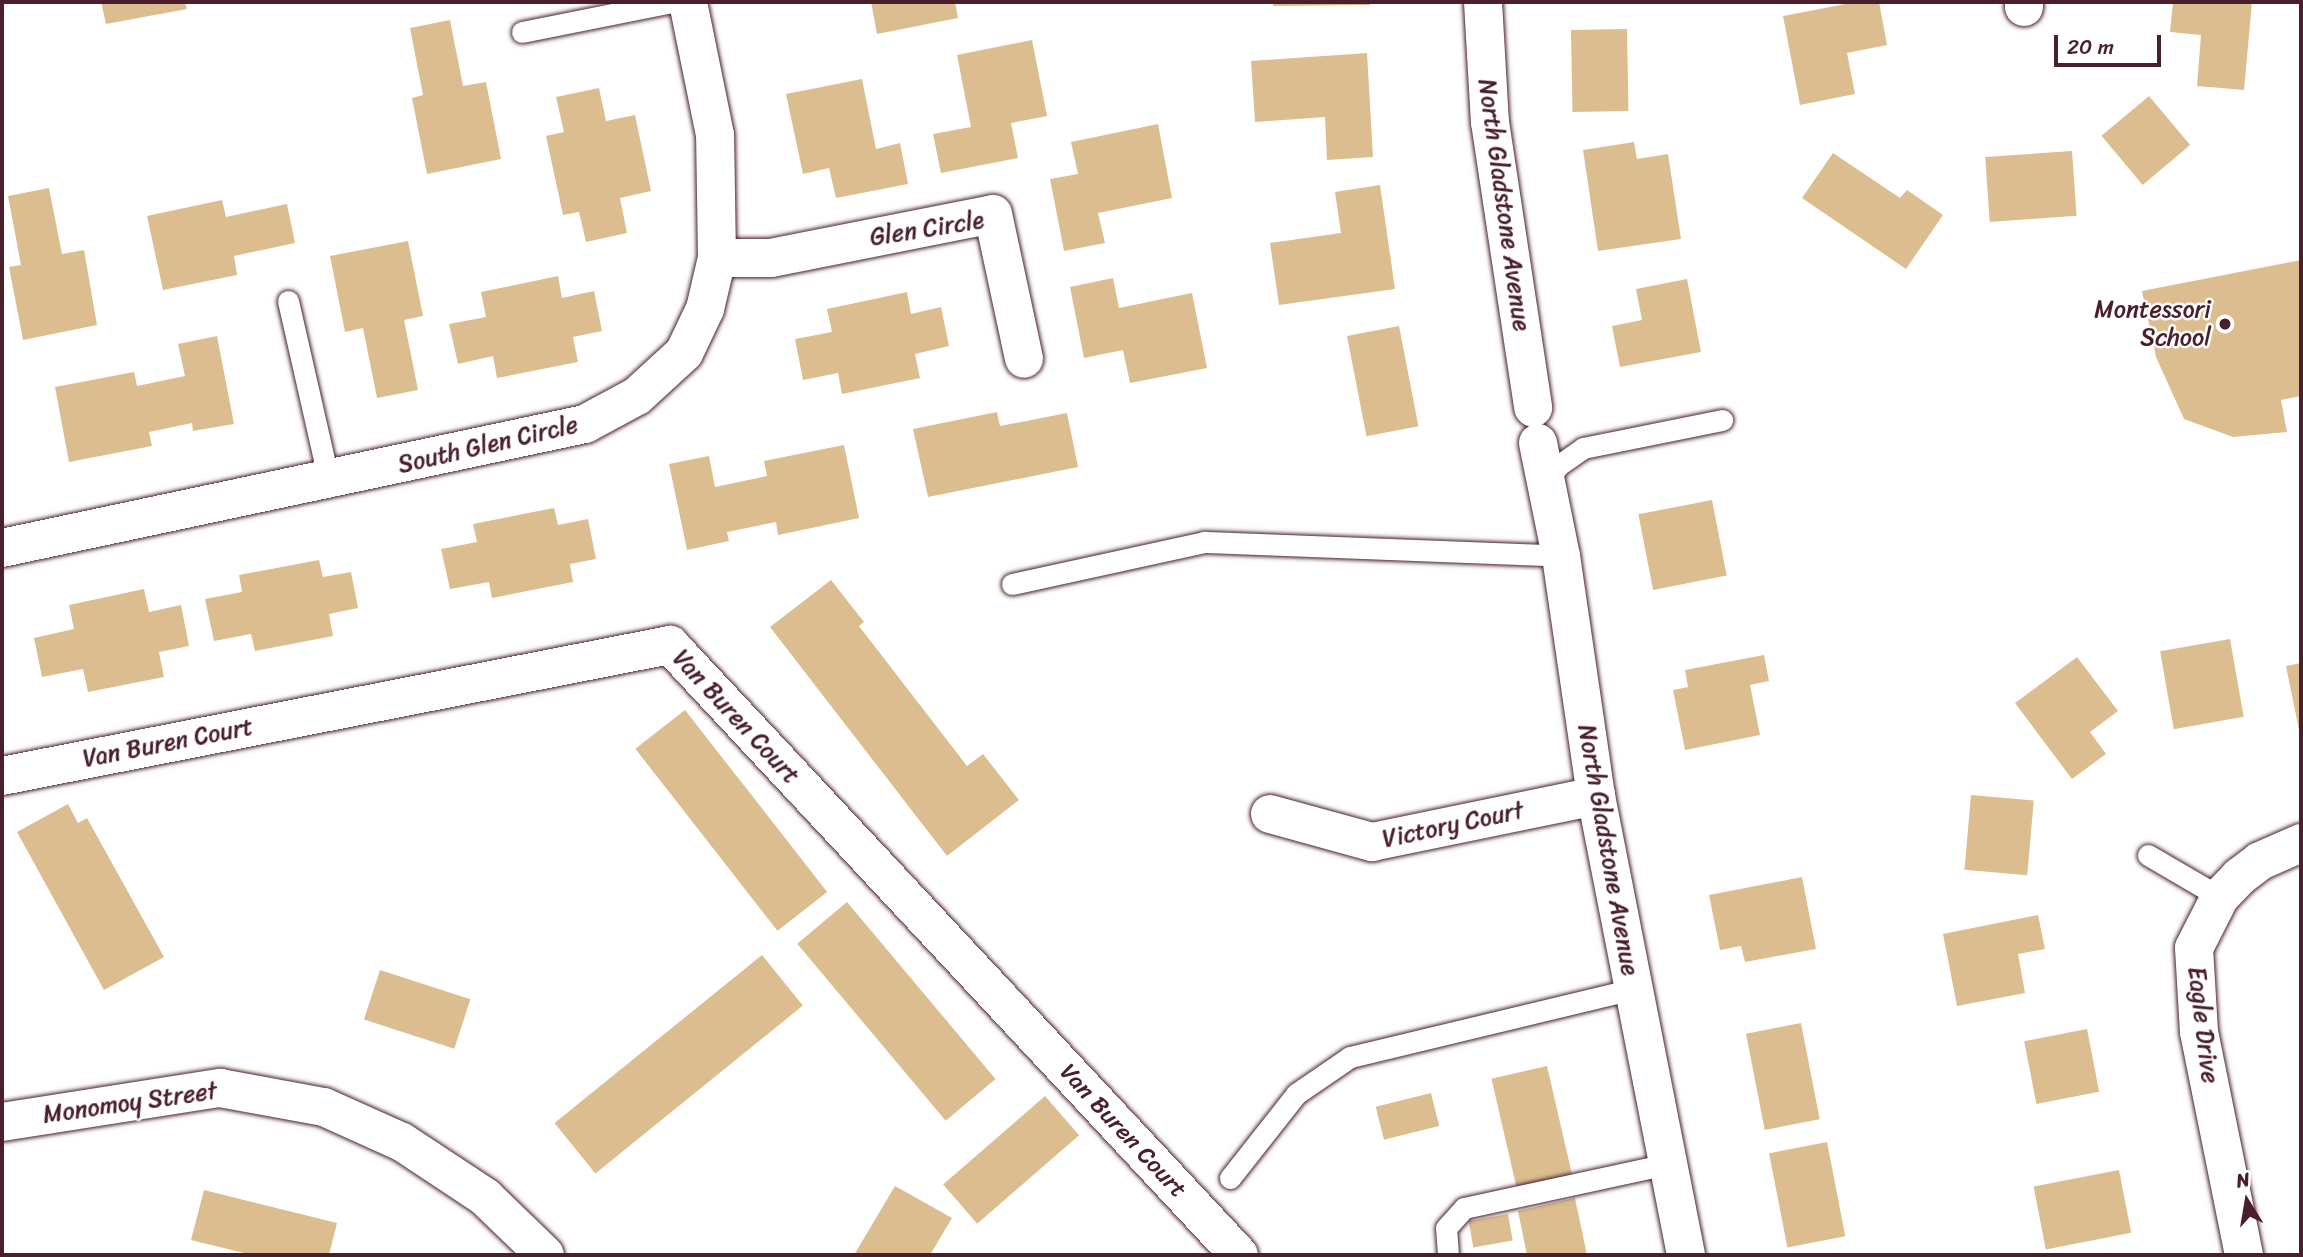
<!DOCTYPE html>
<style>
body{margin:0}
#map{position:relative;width:2303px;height:1257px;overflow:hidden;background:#fff;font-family:Sriracha,sans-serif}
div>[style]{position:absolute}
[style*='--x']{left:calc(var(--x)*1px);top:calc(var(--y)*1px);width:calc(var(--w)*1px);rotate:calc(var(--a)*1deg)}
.building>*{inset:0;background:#dcbd8f;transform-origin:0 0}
.roads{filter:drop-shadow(0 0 2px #4a1f2b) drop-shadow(0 0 2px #4a1f2b)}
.service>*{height:21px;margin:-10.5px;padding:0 10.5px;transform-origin:10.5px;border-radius:10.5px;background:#fff}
.minor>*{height:38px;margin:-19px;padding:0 19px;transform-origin:19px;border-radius:19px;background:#fff}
.dots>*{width:19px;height:19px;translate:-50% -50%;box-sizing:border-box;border:4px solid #fff;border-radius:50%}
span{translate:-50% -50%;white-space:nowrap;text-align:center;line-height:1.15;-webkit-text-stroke:5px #fff;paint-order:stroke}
.street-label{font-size:24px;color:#4a1f2b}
.poi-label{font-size:24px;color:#4a1f2b}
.right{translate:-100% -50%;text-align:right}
.frame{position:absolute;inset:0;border:4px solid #4a1f2b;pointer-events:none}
.north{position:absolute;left:2212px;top:1166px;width:70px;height:70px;-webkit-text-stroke:5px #fff;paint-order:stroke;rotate:349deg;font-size:19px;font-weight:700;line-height:28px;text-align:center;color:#4a1f2b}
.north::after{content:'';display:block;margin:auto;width:24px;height:32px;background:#4a1f2b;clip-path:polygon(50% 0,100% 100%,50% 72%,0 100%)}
.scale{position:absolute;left:2054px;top:35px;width:107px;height:32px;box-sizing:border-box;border:4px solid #4a1f2b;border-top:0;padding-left:9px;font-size:21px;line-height:24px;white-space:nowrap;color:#4a1f2b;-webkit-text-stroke:5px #fff;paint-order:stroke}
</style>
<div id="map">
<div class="building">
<i style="clip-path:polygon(101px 2px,185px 2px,187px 9px,106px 24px)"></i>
<i style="clip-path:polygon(871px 2px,955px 2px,958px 18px,877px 34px)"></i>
<i style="clip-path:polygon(1273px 2px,1370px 2px,1370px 5px,1273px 6px)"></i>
<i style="clip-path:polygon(1856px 2px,1879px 2px,1887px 45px,1847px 53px,1855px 94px,1800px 105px,1783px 16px)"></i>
<i style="clip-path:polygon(2173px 2px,2252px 2px,2244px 90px,2197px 86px,2201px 35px,2170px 32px)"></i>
<i style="clip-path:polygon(450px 20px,463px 86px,486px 82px,501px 159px,427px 174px,412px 98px,423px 95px,410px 28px)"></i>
<i style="left:1627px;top:29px;width:82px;height:56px;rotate:89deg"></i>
<i style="clip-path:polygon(1032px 40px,1047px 116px,1011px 123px,1018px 158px,941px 173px,933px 134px,971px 127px,957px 55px)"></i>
<i style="clip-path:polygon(1367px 53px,1373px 157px,1327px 160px,1325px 117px,1255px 122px,1251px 61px)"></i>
<i style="clip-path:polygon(862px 79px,876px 149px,900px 143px,908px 184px,836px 198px,829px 168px,803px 174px,786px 94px)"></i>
<i style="clip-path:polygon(599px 88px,606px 121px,635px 115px,651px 191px,620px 198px,627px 233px,586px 242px,579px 212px,563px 215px,546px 136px,564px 132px,556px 97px)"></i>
<i style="left:2149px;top:96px;width:64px;height:62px;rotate:50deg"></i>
<i style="clip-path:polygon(1158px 124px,1172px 198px,1098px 213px,1105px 243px,1064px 251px,1050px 179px,1078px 174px,1071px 142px)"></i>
<i style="clip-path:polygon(1634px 142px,1637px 159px,1668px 154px,1681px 239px,1598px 251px,1583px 150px)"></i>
<i style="left:2072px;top:151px;width:65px;height:87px;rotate:86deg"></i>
<i style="clip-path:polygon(1833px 153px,1900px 198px,1907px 190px,1943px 215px,1906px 269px,1802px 198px)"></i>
<i style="clip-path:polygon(1380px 185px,1395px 289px,1279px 305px,1270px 243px,1341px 233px,1335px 192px)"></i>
<i style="clip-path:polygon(49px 188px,62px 254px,84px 250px,97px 325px,23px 340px,9px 267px,21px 265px,8px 196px)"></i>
<i style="clip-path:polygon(222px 200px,226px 217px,287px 204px,295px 243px,234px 256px,237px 275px,163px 290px,147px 216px)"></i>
<i style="clip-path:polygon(408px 241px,423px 316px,404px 320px,418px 390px,377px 398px,363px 328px,345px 332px,330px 256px)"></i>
<i style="clip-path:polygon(2301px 260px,2301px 396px,2281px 400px,2287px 432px,2233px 437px,2184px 419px,2156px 357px,2142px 291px)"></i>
<i style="clip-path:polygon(558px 276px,562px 298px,594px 291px,602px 331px,573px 337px,578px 362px,497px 378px,493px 356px,458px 364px,449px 324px,486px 317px,481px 292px)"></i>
<i style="clip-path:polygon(1113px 278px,1119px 308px,1192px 293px,1207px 368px,1130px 383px,1123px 350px,1084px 358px,1070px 287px)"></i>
<i style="clip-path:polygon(1687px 279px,1701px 352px,1620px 367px,1612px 326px,1642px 320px,1636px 289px)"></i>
<i style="clip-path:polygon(907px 292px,911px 314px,941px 307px,949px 346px,915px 354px,920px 378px,842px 394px,838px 373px,803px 380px,795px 339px,832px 332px,827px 309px)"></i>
<i style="left:1399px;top:326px;width:102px;height:53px;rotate:79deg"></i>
<i style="clip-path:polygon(217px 336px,234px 424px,193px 431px,192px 423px,149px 432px,152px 446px,69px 462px,55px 387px,134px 372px,137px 386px,185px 376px,178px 344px)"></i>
<i style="clip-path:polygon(997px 412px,1000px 426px,1067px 413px,1078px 467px,928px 497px,913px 429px)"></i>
<i style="clip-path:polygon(844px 445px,859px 518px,778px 535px,776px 522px,727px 532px,729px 541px,687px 550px,669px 464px,709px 456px,715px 487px,767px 476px,764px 461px)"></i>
<i style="left:1712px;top:500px;width:77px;height:75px;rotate:79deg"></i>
<i style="clip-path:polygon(554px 508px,558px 525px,588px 519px,596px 559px,570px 564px,573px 582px,492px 598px,489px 582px,450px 589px,441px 549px,477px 542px,473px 524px)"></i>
<i style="clip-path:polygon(319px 560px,323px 577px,351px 572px,358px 608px,329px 614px,333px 636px,255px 651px,251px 634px,214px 641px,205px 599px,242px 592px,239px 575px)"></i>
<i style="clip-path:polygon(831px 580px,864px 622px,859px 626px,967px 766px,983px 754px,1019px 800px,947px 856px,770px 627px)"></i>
<i style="clip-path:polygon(144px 589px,149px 612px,181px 605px,189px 646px,159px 652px,164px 677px,88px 692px,83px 669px,42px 677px,34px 638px,74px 629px,69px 605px)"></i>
<i style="left:2230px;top:639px;width:79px;height:71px;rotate:80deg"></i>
<i style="clip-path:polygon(1764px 655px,1769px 681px,1750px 685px,1760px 735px,1685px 750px,1673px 690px,1688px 687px,1685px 670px)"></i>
<i style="clip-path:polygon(2077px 657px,2118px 711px,2090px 732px,2106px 754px,2072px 779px,2015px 703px)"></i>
<i style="clip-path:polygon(2301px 663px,2301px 735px,2300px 735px,2286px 666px)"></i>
<i style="left:685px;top:710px;width:231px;height:63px;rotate:52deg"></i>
<i style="left:1971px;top:795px;width:63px;height:75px;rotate:5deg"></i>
<i style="clip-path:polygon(68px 804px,78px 823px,87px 818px,164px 957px,104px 990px,17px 832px)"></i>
<i style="clip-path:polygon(1802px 877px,1816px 949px,1745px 962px,1741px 946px,1720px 950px,1709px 895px)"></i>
<i style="left:847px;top:902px;width:231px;height:65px;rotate:50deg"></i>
<i style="clip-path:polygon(2038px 915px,2045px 949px,2018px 954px,2025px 993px,1957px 1006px,1943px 934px)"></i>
<i style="left:762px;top:955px;width:65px;height:267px;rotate:51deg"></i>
<i style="left:380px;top:970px;width:95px;height:52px;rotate:18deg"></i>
<i style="left:1801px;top:1023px;width:98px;height:56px;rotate:79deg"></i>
<i style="left:2087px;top:1029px;width:64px;height:64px;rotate:79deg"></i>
<i style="left:1547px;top:1066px;width:112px;height:57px;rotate:77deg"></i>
<i style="left:1431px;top:1093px;width:34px;height:57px;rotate:76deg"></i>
<i style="left:1045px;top:1096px;width:52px;height:135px;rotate:49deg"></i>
<i style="left:1827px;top:1142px;width:96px;height:59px;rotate:79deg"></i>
<i style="left:2119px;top:1170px;width:64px;height:87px;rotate:79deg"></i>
<i style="clip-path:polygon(895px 1186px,952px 1218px,930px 1255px,854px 1255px)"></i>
<i style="clip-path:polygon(204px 1190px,337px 1223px,329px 1255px,252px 1255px,191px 1240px)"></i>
<i style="clip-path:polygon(1575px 1198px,1587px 1255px,1527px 1255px,1518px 1211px)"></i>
<i style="left:1508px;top:1214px;width:27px;height:40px;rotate:80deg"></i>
</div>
<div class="roads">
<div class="service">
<i style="--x:522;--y:32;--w:153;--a:-11.3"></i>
<i style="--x:288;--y:301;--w:185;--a:77.2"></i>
<i style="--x:1546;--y:482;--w:21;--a:-53"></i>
<i style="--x:1559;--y:465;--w:29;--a:-35"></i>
<i style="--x:1583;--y:448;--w:142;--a:-11.4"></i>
<i style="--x:1012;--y:584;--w:197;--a:-12.3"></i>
<i style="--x:1204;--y:542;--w:357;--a:2.2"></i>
<i style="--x:2148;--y:855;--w:83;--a:30.3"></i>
<i style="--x:1230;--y:1178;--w:107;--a:-51.8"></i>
<i style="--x:1296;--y:1094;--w:65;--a:-34.4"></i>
<i style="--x:1350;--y:1057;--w:292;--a:-13.5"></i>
<i style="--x:1448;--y:1255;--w:27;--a:-94"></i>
<i style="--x:1446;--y:1228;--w:27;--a:-48"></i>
<i style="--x:1464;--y:1208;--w:208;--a:-12.2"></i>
</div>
<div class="minor">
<i style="--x:1483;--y:2;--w:120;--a:86.7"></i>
<i style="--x:1490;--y:122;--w:289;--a:81.4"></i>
<i style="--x:2024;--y:7;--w:5;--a:-90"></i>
<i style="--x:717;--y:258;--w:54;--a:0"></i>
<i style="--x:771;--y:258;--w:226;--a:-11.2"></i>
<i style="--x:993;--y:214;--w:148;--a:77.9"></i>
<i style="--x:1538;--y:443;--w:115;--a:78.5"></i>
<i style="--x:1561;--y:556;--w:243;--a:81.7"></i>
<i style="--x:1596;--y:796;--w:468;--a:78.9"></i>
<i style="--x:2;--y:548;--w:596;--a:-12.01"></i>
<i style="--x:585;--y:424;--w:59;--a:-28.3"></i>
<i style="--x:637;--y:396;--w:64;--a:-42.5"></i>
<i style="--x:684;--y:353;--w:49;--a:-64.5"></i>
<i style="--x:705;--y:309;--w:52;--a:-76.8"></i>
<i style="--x:717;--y:258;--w:123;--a:-90.9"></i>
<i style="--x:715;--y:135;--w:136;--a:-101.5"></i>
<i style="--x:2;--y:776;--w:681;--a:-11.1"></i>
<i style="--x:670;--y:645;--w:834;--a:46.99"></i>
<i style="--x:1270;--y:814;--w:106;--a:15.4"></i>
<i style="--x:1372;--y:842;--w:229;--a:-11.6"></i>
<i style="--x:2;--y:1122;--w:221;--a:-8.9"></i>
<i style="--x:220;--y:1088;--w:106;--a:10.4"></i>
<i style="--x:324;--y:1107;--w:85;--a:24.2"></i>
<i style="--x:402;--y:1142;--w:100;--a:33.5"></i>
<i style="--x:485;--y:1197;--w:83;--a:44"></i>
<i style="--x:2244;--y:1255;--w:227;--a:-101.4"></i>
<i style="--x:2199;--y:1032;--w:84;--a:-93.4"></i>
<i style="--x:2194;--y:948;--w:57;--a:-63"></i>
<i style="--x:2220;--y:897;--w:28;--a:-46"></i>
<i style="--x:2239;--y:877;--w:26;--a:-37"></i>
<i style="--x:2260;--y:861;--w:45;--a:-23.7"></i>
</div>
</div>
<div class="dots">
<i style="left:2225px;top:324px;background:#4a1f2b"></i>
</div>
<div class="street-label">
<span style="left:1504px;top:205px;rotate:82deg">North Gladstone Avenue</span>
<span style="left:927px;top:229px;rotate:-9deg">Glen Circle</span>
<span style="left:488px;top:445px;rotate:-13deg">South Glen Circle</span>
<span style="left:736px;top:717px;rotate:47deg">Van Buren Court</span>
<span style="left:168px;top:743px;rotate:-11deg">Van Buren Court</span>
<span style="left:1453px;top:825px;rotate:-12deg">Victory Court</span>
<span style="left:1608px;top:850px;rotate:80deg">North Gladstone Avenue</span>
<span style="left:2203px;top:1025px;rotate:83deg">Eagle Drive</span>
<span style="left:130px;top:1103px;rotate:-8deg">Monomoy Street</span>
<span style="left:1123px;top:1131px;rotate:47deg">Van Buren Court</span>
</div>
<div class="poi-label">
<span class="right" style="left:2211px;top:324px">Montessori<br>School</span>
</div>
<div class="frame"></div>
<div class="north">N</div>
<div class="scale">20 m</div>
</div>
